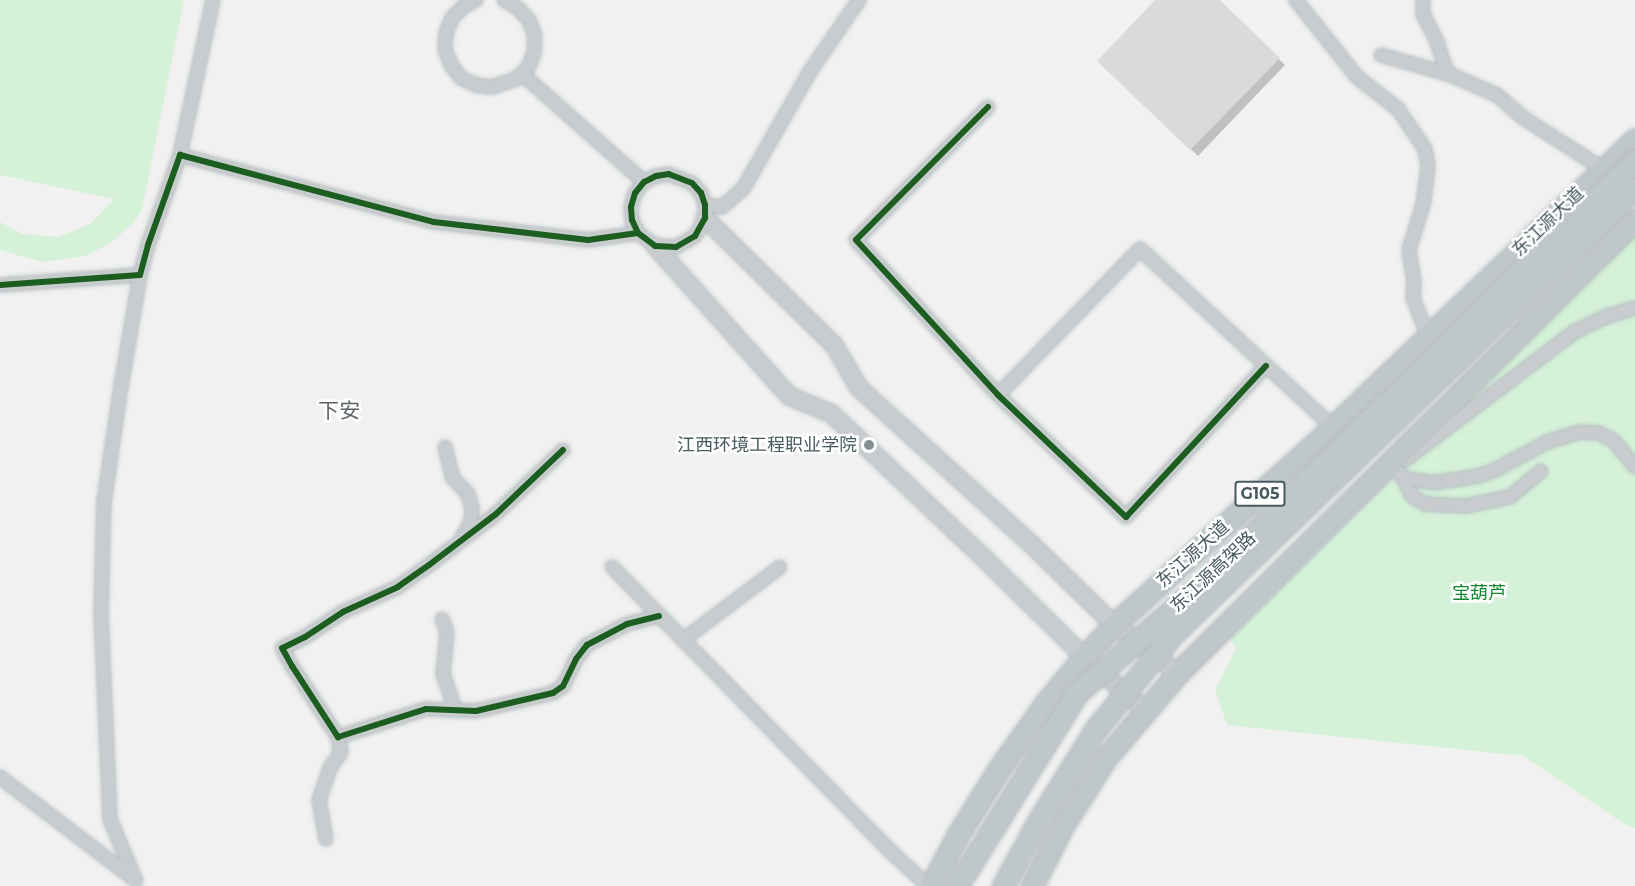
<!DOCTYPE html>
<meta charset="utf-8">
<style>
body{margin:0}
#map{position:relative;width:1635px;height:886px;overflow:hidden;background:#f2f1f1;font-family:Montserrat,"Noto Sans SC",sans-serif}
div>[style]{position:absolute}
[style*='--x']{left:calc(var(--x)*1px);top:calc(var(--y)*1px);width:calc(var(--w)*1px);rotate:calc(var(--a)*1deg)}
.green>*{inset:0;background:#d5f2d9}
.shadow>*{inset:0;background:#0003}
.building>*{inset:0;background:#d9dada}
.roads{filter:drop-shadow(0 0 2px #b6bec1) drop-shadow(0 0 2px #b6bec1)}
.minor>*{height:12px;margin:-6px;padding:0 6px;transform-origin:6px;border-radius:6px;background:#c8ccce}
.tertiary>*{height:16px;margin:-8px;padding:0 8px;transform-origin:8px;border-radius:8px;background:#c8ccce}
.trunk>*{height:21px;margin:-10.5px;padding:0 10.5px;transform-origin:10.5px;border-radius:10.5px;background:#c0c7c9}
.bridges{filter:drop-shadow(0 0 2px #b6bec1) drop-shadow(0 0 2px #b6bec1)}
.trunk-bridge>*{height:21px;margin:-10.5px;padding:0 10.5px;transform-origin:10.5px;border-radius:10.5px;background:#c0c7c9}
.cycleway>*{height:6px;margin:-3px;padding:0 3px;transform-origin:3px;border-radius:3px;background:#1b5e20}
.dots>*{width:16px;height:16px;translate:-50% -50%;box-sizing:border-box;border:3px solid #fff;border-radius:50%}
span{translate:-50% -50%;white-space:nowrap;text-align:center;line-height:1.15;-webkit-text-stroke:5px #fff;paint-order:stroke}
.shield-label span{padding:2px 4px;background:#fff;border:2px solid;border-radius:4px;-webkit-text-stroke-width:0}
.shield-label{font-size:16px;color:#475a5f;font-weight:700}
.street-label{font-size:18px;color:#475a5f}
.poi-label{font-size:18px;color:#475a5f}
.right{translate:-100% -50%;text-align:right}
.park-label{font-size:18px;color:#128730}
.quarter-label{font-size:21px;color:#5c6366}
</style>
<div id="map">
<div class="green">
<i style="clip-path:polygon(0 0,184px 0,142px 210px,134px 222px,112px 242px,86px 256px,42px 262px,0 250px,0 222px,23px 234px,58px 237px,90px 224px,114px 199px,0 175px)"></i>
<i style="clip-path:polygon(1635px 226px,1635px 828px,1626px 825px,1523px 756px,1227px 725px,1215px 690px,1236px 649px,1220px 620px)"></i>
</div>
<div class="shadow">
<i style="clip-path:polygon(1157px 0,1218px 0,1285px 65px,1198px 156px,1099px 61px)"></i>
</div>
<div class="building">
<i style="clip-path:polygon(1155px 0,1220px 0,1280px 58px,1190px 150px,1097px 61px)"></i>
</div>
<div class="roads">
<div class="minor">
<i style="--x:476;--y:0;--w:13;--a:153"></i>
<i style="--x:464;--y:6;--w:17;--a:135"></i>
<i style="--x:452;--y:18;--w:16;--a:112"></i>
<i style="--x:446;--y:33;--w:16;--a:94"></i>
<i style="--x:445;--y:49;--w:17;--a:69"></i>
<i style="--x:451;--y:65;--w:16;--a:52"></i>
<i style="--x:461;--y:78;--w:17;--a:25"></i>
<i style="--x:476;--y:85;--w:16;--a:7"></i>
<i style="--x:492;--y:87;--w:25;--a:-18"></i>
<i style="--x:516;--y:79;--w:16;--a:-43"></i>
<i style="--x:528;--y:68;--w:16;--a:-68"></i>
<i style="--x:534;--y:53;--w:17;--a:-87"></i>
<i style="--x:535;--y:36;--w:17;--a:-111"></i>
<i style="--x:529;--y:20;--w:16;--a:-133"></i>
<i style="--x:518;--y:8;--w:16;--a:-150"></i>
<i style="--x:1296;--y:0;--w:98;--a:51.6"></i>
<i style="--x:1357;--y:77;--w:52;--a:38"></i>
<i style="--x:1398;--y:109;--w:48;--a:56"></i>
<i style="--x:1425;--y:149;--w:17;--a:80"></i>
<i style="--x:1428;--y:166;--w:35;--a:97"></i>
<i style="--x:1424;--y:201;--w:51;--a:107"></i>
<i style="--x:1409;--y:250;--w:31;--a:81"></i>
<i style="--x:1414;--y:281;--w:17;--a:93"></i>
<i style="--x:1413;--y:298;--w:41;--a:68.5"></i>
<i style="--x:1423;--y:0;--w:14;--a:90"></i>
<i style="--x:1423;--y:14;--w:28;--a:63"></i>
<i style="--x:1436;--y:39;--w:29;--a:72"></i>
<i style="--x:1445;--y:67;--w:10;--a:53"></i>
<i style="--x:1451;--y:75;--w:50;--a:23.5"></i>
<i style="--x:1497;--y:95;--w:33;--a:41"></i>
<i style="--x:1522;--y:117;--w:96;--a:32.7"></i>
<i style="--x:1381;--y:55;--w:73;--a:15.9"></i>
<i style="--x:522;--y:74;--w:163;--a:41.5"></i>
<i style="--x:988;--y:107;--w:187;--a:134.8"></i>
<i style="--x:856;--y:240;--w:210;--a:47.5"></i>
<i style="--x:998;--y:395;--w:177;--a:43.6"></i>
<i style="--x:1126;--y:517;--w:206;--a:-47.2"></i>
<i style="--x:180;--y:155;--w:158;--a:-78"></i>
<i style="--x:705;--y:205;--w:17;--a:7"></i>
<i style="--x:722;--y:207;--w:28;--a:-41"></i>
<i style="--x:743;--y:189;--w:137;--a:-60.3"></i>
<i style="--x:811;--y:70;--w:85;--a:-55.6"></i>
<i style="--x:0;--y:285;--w:140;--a:-4.1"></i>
<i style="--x:140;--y:275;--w:31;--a:-75"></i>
<i style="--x:148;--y:245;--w:96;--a:-70.4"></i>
<i style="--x:180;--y:155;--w:263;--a:14.8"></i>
<i style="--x:434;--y:222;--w:155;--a:6.7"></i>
<i style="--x:588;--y:240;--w:50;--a:-8"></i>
<i style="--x:638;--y:233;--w:21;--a:37"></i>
<i style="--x:655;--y:246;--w:21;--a:3"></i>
<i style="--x:676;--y:247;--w:22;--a:-30"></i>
<i style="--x:695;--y:236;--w:21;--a:-61"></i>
<i style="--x:705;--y:218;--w:13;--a:-90"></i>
<i style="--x:705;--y:205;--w:13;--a:-108"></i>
<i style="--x:701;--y:193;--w:13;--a:-132"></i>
<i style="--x:692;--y:183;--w:25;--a:-159"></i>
<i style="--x:669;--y:174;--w:13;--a:171"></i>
<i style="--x:656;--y:176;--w:13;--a:153"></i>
<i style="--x:644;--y:182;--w:14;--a:129"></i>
<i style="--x:635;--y:193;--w:15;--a:106"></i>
<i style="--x:631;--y:207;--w:13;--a:86"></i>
<i style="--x:632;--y:220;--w:14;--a:65"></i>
<i style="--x:998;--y:395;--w:204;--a:-45.8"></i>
<i style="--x:1140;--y:249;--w:263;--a:42.7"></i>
<i style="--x:445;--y:447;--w:32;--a:76"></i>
<i style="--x:453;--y:478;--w:22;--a:47"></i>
<i style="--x:468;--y:494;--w:15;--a:74"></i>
<i style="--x:472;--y:508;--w:14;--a:94"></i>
<i style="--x:471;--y:522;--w:17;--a:121"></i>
<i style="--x:563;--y:450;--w:93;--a:136.3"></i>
<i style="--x:496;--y:514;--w:84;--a:142.7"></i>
<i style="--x:429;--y:565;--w:38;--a:145"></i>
<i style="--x:398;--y:587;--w:60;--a:155.6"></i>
<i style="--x:343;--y:612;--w:45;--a:146.7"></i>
<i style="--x:305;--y:637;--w:25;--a:154"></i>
<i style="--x:282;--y:648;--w:21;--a:61"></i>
<i style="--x:292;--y:666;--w:85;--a:57.1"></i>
<i style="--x:338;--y:737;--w:92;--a:-17.7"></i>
<i style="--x:426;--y:709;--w:50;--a:2.3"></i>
<i style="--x:476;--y:711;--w:79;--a:-13.2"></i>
<i style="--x:553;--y:693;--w:12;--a:-35"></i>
<i style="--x:563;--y:686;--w:30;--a:-64"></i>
<i style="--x:576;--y:659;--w:18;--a:-52"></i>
<i style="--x:587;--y:645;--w:45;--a:-27.7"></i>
<i style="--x:627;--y:624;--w:33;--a:-14"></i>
<i style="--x:1405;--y:460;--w:212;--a:-37.1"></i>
<i style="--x:1574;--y:332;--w:34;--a:-26"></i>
<i style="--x:1605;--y:317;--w:31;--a:-17"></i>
<i style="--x:1400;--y:473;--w:26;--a:62"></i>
<i style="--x:1412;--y:496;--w:15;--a:32"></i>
<i style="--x:1425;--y:504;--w:41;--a:2.8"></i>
<i style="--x:1466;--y:506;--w:45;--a:-11.6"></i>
<i style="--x:1510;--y:497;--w:40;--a:-40"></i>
<i style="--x:1403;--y:478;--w:30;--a:9"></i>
<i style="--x:1433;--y:483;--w:46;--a:-8.8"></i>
<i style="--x:1478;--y:476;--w:16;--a:-18"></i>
<i style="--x:1493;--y:471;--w:61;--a:-28.2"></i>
<i style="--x:1547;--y:442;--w:34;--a:-17"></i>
<i style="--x:1580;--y:432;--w:19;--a:3"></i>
<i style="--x:1599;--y:433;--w:17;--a:28"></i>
<i style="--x:1614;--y:441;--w:33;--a:51"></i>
<i style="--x:612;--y:567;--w:393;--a:45.6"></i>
<i style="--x:887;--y:848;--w:56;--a:42.8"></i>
<i style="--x:442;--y:619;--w:14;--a:69"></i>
<i style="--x:447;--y:632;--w:42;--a:95.4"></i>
<i style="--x:443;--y:674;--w:39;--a:71"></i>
<i style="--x:683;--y:640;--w:121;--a:-37"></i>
<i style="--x:0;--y:777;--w:170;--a:37.3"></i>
<i style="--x:326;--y:839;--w:40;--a:-100"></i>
<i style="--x:319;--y:800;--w:34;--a:-71"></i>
<i style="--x:330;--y:768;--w:19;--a:-55"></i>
<i style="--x:341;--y:752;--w:15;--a:-101"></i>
<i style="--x:136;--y:881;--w:67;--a:-112.8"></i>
<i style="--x:110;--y:819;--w:206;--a:-92.5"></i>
<i style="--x:101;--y:613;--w:111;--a:-88.5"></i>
<i style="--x:104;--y:502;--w:117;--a:-81.7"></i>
<i style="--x:121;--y:386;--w:113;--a:-80.3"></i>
</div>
<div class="tertiary">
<i style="--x:705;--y:218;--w:181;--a:44.6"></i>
<i style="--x:834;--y:345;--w:50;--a:59.8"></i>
<i style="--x:859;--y:388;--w:228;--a:42.2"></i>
<i style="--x:1028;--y:541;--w:120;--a:44.3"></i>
<i style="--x:1114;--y:625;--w:80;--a:36.9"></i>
<i style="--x:655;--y:246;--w:201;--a:48.2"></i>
<i style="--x:789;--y:396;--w:47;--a:22.7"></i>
<i style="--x:832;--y:414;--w:209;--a:43.5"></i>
<i style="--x:984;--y:558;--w:141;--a:44.7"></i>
<i style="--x:1084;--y:657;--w:81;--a:41"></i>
</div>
<div class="trunk">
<i style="--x:931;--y:886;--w:60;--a:-62.2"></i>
<i style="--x:959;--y:833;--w:75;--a:-58"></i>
<i style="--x:999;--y:769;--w:80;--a:-54.7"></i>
<i style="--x:1045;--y:704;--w:61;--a:-50.3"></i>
<i style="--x:1084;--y:657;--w:44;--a:-46.8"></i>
<i style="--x:1114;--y:625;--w:295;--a:-42.1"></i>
<i style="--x:1333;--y:427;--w:417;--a:-43.6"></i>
<i style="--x:1032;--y:886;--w:66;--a:-63"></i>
<i style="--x:1062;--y:827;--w:80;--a:-57.7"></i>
<i style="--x:1105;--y:759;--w:113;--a:-49.7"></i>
<i style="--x:1178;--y:673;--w:643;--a:-44.75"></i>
</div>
</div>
<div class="bridges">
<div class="trunk-bridge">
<i style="--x:957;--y:886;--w:227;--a:-58.1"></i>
<i style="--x:1077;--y:693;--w:157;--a:-41.1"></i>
<i style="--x:1195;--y:590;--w:615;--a:-44.27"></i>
<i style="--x:1003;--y:886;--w:73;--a:-61.3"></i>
<i style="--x:1038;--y:822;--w:110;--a:-58.1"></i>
<i style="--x:1096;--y:729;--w:122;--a:-51"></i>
<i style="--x:1173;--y:634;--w:641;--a:-43.93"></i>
</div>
</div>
<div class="cycleway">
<i style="--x:988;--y:107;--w:187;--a:134.8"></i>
<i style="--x:856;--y:240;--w:210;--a:47.5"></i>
<i style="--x:998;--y:395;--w:177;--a:43.6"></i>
<i style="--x:1126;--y:517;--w:206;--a:-47.2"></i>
<i style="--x:0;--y:285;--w:140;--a:-4.1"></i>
<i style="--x:140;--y:275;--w:31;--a:-75"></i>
<i style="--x:148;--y:245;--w:96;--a:-70.4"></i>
<i style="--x:180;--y:155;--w:263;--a:14.8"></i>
<i style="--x:434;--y:222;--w:155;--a:6.7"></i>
<i style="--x:588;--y:240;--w:50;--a:-8"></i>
<i style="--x:638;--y:233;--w:21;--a:37"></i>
<i style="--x:655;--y:246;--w:21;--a:3"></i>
<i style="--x:676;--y:247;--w:22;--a:-30"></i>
<i style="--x:695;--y:236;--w:21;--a:-61"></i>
<i style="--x:705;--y:218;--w:13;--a:-90"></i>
<i style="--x:705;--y:205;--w:13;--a:-108"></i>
<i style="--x:701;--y:193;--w:13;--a:-132"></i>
<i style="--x:692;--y:183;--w:25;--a:-159"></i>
<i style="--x:669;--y:174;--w:13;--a:171"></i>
<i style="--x:656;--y:176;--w:13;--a:153"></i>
<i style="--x:644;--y:182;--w:14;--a:129"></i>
<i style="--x:635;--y:193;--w:15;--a:106"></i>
<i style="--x:631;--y:207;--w:13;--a:86"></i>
<i style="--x:632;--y:220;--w:14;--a:65"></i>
<i style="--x:563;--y:450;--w:93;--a:136.3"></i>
<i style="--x:496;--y:514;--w:84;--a:142.7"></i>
<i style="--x:429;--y:565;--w:38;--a:145"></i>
<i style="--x:398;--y:587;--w:60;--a:155.6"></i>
<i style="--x:343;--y:612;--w:45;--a:146.7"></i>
<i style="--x:305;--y:637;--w:25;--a:154"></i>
<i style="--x:282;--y:648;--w:21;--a:61"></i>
<i style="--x:292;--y:666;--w:85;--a:57.1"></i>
<i style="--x:338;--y:737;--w:92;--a:-17.7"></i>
<i style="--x:426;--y:709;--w:50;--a:2.3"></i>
<i style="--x:476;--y:711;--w:79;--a:-13.2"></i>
<i style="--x:553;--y:693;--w:12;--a:-35"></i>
<i style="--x:563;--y:686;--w:30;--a:-64"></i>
<i style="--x:576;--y:659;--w:18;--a:-52"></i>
<i style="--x:587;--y:645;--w:45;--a:-27.7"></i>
<i style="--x:627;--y:624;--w:33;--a:-14"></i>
</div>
<div class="dots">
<i style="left:869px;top:445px;background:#838f92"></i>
</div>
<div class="shield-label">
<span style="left:1260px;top:494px">G105</span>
</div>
<div class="street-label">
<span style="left:1548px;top:222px;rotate:-44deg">东江源大道</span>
<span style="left:1193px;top:554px;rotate:-42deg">东江源大道</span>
<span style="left:1213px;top:572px;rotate:-43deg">东江源高架路</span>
</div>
<div class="poi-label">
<span class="right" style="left:857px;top:445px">江西环境工程职业学院</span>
</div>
<div class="park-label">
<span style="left:1479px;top:593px">宝葫芦</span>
</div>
<div class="quarter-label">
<span style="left:339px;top:411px">下安</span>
</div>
</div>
